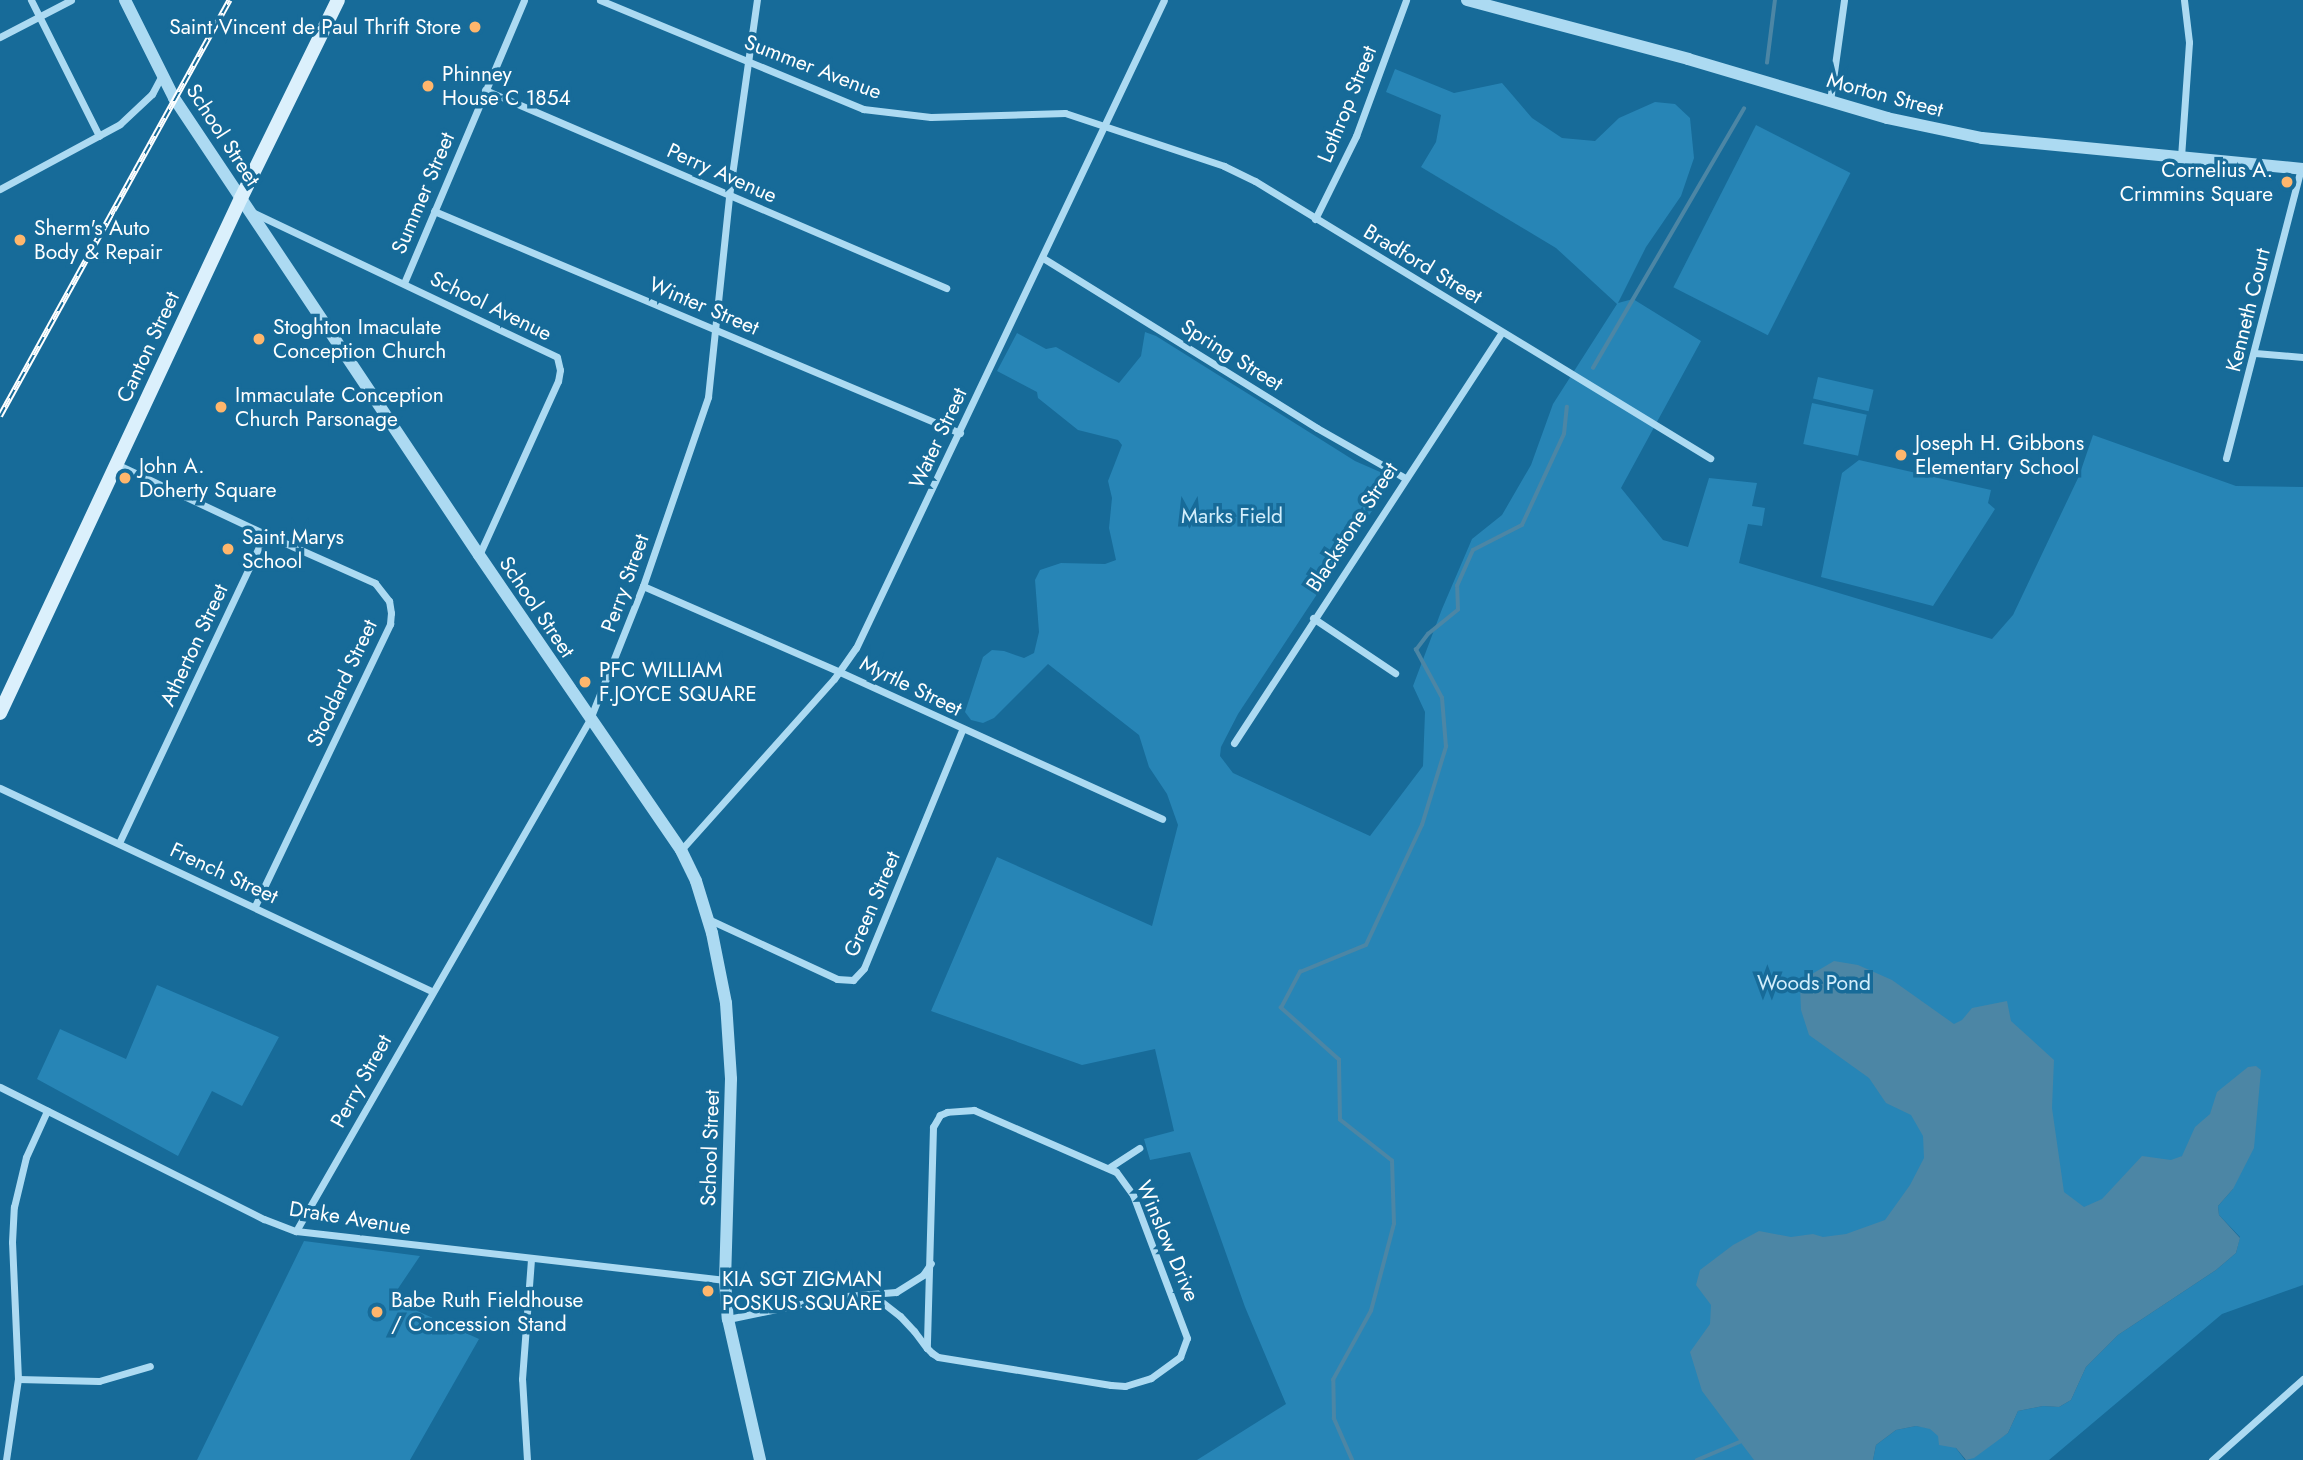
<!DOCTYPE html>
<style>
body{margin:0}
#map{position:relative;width:2303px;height:1460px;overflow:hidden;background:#176b99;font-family:Jost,sans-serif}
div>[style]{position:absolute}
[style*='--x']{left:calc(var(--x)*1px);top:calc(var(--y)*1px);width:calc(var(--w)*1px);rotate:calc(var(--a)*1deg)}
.green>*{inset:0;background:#2785b6;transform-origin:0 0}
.water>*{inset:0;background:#4c86a5}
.stream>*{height:3.5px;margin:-1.75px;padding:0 1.75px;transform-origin:1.75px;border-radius:1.75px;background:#4c86a5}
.minor>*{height:7px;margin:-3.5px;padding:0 3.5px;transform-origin:3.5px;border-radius:3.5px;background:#acdaf2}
.tertiary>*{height:12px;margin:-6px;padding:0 6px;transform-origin:6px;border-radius:6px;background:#acdaf2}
.secondary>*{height:14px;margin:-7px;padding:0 7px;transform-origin:7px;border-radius:7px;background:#dbf0fc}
.rail>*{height:6px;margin-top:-3px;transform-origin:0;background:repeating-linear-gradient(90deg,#176b99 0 10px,#fff 0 20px);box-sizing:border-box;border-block:2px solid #fff}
.dots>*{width:19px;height:19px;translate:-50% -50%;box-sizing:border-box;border:4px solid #176b99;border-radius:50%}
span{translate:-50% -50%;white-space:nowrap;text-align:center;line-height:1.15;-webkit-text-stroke:7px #176b99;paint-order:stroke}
.poi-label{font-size:21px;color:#fff}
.right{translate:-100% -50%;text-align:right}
.left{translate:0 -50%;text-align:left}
.street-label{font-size:21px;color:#fff}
.park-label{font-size:21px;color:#d3eefc}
</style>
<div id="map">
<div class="green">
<i style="clip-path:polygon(1395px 69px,1454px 93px,1502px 83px,1532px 118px,1562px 138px,1595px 141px,1619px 118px,1655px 102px,1675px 104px,1690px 118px,1694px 158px,1681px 196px,1646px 247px,1618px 303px,1633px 299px,1701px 341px,1621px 488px,1663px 540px,1688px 547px,1709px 478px,1757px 483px,1752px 506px,1765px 508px,1762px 526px,1748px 524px,1739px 563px,1992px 639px,2013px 615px,2079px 476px,2093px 435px,2236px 486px,2303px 487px,2303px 1285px,2222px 1314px,2049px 1460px,1873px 1460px,1876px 1445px,1896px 1430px,1916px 1426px,1930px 1428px,1956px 1448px,1965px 1460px,2008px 1433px,2018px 1411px,2043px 1406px,2059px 1407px,2071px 1400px,2086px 1367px,2118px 1335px,2216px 1270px,2236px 1253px,2240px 1237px,2219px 1215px,2218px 1206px,2233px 1189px,2182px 1156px,1817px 1460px,1197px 1460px,1286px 1404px,1245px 1307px,1190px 1152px,1150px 1160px,1144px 1139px,1174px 1131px,1155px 1049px,1082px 1065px,931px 1011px,997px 857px,1152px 926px,1178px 825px,1167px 794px,1149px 767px,1139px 735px,1048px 664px,994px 718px,983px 723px,971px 720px,965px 712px,983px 657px,992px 650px,1004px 651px,1024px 658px,1034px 653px,1039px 632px,1035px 580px,1040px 570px,1061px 563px,1105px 564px,1116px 560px,1109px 528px,1112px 498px,1108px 481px,1122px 445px,1118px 440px,1078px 430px,1038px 398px,1037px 392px,997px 371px,1017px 333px,1046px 349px,1056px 347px,1119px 383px,1141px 356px,1145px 332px,1156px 336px,1355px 461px,1387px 475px,1385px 478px,1391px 482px,1238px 714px,1221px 747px,1220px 756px,1233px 773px,1370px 836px,1423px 766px,1425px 712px,1413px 686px,1442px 609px,1472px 539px,1502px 515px,1531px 465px,1553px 404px,1617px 304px,1556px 248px,1421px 167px,1436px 142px,1441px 115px,1386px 92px)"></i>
<i style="left:1756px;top:125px;width:106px;height:182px;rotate:27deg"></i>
<i style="left:1818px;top:377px;width:57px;height:22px;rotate:13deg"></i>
<i style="left:1812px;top:403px;width:56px;height:42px;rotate:12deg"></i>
<i style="clip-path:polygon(1859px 460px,1991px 490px,1988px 503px,1995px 509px,1933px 606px,1821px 577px,1842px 473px)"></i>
<i style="clip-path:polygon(157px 985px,279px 1037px,242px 1106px,212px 1091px,178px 1156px,37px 1079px,60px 1029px,126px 1059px)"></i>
<i style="clip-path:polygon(304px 1241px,420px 1256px,391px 1299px,479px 1339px,410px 1460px,197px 1460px)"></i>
</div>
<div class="water">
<i style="clip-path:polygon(1834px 961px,1858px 965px,1892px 980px,1954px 1024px,1962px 1020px,1972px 1008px,2007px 1001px,2011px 1021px,2054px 1060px,2052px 1108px,2064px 1192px,2084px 1207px,2102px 1199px,2142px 1156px,2171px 1160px,2182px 1156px,2195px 1127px,2210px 1114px,2217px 1092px,2248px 1067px,2256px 1066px,2261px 1070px,2254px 1148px,2233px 1189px,2218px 1206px,2219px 1215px,2240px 1238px,2236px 1253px,2216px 1270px,2118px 1335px,2086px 1367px,2071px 1400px,2059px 1407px,2043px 1406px,2018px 1411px,2008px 1433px,1974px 1458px,1966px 1460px,1956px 1448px,1939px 1445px,1938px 1436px,1930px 1429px,1916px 1426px,1896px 1430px,1876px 1445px,1873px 1460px,1754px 1460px,1702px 1391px,1690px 1352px,1710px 1324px,1711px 1305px,1696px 1285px,1700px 1270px,1733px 1245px,1759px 1231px,1791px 1237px,1813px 1234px,1823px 1237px,1846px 1234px,1885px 1220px,1910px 1185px,1924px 1158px,1923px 1136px,1911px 1115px,1886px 1103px,1869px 1078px,1809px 1035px,1801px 1010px,1800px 987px,1812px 974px)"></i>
</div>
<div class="stream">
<i style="--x:1767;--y:63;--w:64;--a:-82.8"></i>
<i style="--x:1593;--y:368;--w:300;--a:-59.8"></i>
<i style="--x:1352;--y:1460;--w:45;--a:-113.7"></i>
<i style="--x:1334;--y:1419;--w:39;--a:-91"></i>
<i style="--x:1333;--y:1380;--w:79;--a:-61.2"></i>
<i style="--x:1371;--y:1311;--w:90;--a:-75.2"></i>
<i style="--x:1394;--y:1224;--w:63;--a:-91.8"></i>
<i style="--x:1392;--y:1161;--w:66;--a:-141.7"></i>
<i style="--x:1340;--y:1120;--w:60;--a:-91"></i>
<i style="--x:1339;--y:1060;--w:78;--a:-138.1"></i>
<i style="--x:1281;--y:1008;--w:41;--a:-62.2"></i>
<i style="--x:1300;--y:972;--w:71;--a:-22.2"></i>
<i style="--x:1366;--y:945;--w:132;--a:-65"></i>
<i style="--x:1422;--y:825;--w:82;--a:-72.9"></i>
<i style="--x:1446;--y:747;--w:49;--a:-94.7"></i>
<i style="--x:1442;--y:698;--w:55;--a:-118.4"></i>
<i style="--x:1416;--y:650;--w:20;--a:-53"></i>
<i style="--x:1428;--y:634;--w:38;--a:-39"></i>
<i style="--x:1458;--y:610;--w:24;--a:-92"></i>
<i style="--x:1457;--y:586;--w:39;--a:-66"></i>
<i style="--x:1473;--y:550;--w:55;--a:-27"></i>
<i style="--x:1522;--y:525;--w:100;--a:-65.2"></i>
<i style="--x:1564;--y:434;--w:27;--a:-84"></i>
<i style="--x:1697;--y:1460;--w:49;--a:-22.9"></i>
</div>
<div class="minor">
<i style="--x:31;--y:0;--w:152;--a:63.4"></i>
<i style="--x:600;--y:0;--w:285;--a:22.5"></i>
<i style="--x:863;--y:109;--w:68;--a:6.7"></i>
<i style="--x:931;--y:117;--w:134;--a:-1.7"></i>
<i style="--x:1065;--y:113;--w:168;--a:18.4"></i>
<i style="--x:1224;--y:166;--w:34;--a:26"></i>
<i style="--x:1255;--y:181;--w:533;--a:31.33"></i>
<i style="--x:0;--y:37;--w:80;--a:-27.5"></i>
<i style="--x:485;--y:90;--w:502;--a:23.24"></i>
<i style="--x:1830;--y:101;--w:102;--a:-82.1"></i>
<i style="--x:2181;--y:157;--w:115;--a:-86"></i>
<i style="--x:2189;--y:42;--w:42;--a:-96.8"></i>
<i style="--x:0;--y:189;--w:136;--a:-28.4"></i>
<i style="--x:120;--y:124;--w:44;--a:-43.2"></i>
<i style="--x:152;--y:94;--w:21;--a:-62"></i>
<i style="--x:434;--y:211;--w:571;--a:22.88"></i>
<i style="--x:254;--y:213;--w:335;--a:25.4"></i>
<i style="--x:557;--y:357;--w:13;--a:77"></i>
<i style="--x:560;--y:370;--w:11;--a:100"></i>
<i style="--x:558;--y:381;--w:191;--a:114.4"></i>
<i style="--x:1315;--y:219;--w:93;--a:-63.7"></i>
<i style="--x:1356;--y:136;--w:145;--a:-69.8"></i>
<i style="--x:1043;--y:258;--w:322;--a:31.8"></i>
<i style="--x:1317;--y:428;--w:101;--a:29.6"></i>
<i style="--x:404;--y:283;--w:307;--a:-67"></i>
<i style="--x:2255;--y:353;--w:48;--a:4.8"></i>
<i style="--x:2226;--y:458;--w:299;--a:-75.5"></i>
<i style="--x:116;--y:464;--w:165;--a:25.2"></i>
<i style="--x:265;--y:534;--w:342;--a:115.3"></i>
<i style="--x:643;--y:586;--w:215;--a:23.6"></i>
<i style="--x:840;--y:672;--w:354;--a:24.5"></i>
<i style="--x:1313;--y:618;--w:99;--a:33.9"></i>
<i style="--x:1234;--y:743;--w:489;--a:-56.9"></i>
<i style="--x:0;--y:788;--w:477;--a:25.2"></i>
<i style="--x:681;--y:850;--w:229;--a:-48.2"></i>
<i style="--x:834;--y:679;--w:38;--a:-55"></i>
<i style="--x:856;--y:648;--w:717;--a:-64.58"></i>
<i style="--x:255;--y:906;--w:313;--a:-64.4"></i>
<i style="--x:390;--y:624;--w:11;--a:-85"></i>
<i style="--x:391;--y:613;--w:12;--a:-99"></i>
<i style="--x:389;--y:601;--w:23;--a:-128"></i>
<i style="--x:375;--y:583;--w:120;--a:-156"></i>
<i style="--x:708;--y:919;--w:142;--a:24.9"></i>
<i style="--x:837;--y:979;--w:16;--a:4"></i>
<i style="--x:853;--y:980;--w:16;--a:-47"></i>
<i style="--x:864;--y:968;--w:257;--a:-67.6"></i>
<i style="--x:0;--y:1087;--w:295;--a:26.6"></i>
<i style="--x:264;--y:1219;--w:34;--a:21"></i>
<i style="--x:296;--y:1231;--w:432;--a:6.5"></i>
<i style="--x:1110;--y:1167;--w:35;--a:-33"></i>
<i style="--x:296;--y:1231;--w:590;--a:-60.13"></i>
<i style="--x:590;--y:719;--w:143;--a:-68.3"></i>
<i style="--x:643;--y:586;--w:200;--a:-71"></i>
<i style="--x:708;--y:397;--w:202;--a:-84"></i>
<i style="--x:729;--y:196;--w:198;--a:-81.9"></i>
<i style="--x:873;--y:1295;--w:34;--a:38"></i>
<i style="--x:900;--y:1316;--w:21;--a:47"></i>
<i style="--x:914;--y:1331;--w:21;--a:53"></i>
<i style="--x:927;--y:1348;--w:7;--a:45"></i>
<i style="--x:932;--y:1353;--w:7;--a:34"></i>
<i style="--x:938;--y:1357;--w:175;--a:9.2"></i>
<i style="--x:1111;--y:1385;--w:14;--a:4"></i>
<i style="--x:1125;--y:1386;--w:27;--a:-17"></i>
<i style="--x:1151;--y:1378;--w:36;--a:-36"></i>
<i style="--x:1180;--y:1357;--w:20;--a:-70"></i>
<i style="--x:1187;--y:1338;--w:153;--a:-110.7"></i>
<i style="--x:1133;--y:1195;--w:29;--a:-126"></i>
<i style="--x:1116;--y:1172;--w:155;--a:-156.4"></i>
<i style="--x:974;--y:1110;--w:27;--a:176"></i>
<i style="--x:947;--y:1112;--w:8;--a:157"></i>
<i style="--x:940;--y:1115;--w:14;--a:120"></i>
<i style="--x:933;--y:1127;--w:221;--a:91.6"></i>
<i style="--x:728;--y:1319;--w:108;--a:-11.7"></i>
<i style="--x:834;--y:1297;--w:62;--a:-4.6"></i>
<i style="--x:896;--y:1292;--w:32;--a:-32"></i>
<i style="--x:923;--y:1275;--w:14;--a:-56"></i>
<i style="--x:18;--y:1379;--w:81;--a:1.4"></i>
<i style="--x:99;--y:1381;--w:53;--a:-16.4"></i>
<i style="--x:6;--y:1460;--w:82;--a:-81.6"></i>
<i style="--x:18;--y:1379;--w:137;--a:-92.5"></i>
<i style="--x:12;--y:1242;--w:35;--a:-87"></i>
<i style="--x:14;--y:1207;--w:51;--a:-76.5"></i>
<i style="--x:26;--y:1157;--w:51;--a:-65.5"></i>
<i style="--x:527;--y:1460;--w:81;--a:-93.5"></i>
<i style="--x:522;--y:1379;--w:119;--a:-85.7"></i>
<i style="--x:2212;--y:1460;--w:122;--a:-41.7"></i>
</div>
<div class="tertiary">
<i style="--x:125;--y:0;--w:110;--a:63.4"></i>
<i style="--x:174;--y:98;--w:549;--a:56.28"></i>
<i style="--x:479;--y:555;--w:358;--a:55.6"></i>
<i style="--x:681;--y:850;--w:34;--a:64"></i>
<i style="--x:696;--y:881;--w:54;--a:72.9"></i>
<i style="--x:712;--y:933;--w:71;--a:78.7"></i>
<i style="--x:726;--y:1003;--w:76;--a:86.2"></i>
<i style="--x:731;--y:1079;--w:201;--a:91.7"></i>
<i style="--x:725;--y:1280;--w:39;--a:86"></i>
<i style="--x:728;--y:1319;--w:145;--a:77.2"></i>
<i style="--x:1467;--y:0;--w:229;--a:14.9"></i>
<i style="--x:1688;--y:59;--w:208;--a:16.5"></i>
<i style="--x:1887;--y:118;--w:97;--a:11.9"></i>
<i style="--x:1982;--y:138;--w:322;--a:5.5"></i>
</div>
<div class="secondary">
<i style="--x:0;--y:713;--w:569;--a:-64.92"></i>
<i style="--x:241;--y:198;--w:220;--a:-63.9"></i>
</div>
<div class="rail">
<i style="--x:0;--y:416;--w:475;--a:-61.1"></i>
</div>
<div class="dots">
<i style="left:475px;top:27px;background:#ffb66c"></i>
<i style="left:428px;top:86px;background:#ffb66c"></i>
<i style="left:2287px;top:182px;background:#ffb66c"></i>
<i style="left:20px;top:240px;background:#ffb66c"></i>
<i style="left:259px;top:339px;background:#ffb66c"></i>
<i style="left:221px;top:407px;background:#ffb66c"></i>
<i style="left:1901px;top:455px;background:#ffb66c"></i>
<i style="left:125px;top:478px;background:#ffb66c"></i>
<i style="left:228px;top:549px;background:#ffb66c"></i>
<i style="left:585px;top:682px;background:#ffb66c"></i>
<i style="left:708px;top:1291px;background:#ffb66c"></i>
<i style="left:377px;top:1312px;background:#ffb66c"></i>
</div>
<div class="poi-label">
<span class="right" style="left:461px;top:27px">Saint Vincent de Paul Thrift Store</span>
<span class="left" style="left:442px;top:86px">Phinney<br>House C 1854</span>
<span class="right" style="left:2273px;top:182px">Cornelius A.<br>Crimmins Square</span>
<span class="left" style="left:34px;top:240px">Sherm's Auto<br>Body &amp; Repair</span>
<span class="left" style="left:273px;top:339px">Stoghton Imaculate<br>Conception Church</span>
<span class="left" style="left:235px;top:407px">Immaculate Conception<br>Church Parsonage</span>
<span class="left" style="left:1915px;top:455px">Joseph H. Gibbons<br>Elementary School</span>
<span class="left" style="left:139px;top:478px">John A.<br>Doherty Square</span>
<span class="left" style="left:242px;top:549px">Saint Marys<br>School</span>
<span class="left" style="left:599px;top:682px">PFC WILLIAM<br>F.JOYCE SQUARE</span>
<span class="left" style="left:722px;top:1291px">KIA SGT ZIGMAN<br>POSKUS SQUARE</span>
<span class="left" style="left:391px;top:1312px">Babe Ruth Fieldhouse<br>/ Concession Stand</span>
</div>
<div class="street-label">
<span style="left:813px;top:67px;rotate:21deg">Summer Avenue</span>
<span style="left:1885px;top:95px;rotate:15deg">Morton Street</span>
<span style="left:1347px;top:104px;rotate:-68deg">Lothrop Street</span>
<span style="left:223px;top:135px;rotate:57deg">School Street</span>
<span style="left:722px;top:173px;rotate:24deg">Perry Avenue</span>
<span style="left:423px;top:193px;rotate:-67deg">Summer Street</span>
<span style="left:1423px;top:264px;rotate:31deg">Bradford Street</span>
<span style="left:491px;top:306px;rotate:26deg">School Avenue</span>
<span style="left:704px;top:306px;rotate:23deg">Winter Street</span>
<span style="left:2248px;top:310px;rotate:-76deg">Kenneth Court</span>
<span style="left:148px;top:347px;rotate:-65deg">Canton Street</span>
<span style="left:1232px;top:355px;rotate:32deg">Spring Street</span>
<span style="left:938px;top:438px;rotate:-65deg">Water Street</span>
<span style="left:1352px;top:527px;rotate:-57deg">Blackstone Street</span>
<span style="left:625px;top:583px;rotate:-70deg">Perry Street</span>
<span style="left:537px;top:607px;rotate:56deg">School Street</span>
<span style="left:194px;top:645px;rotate:-65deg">Atherton Street</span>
<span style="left:342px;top:683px;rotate:-65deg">Stoddard Street</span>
<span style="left:911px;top:686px;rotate:26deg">Myrtle Street</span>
<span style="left:224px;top:873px;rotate:25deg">French Street</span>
<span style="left:872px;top:904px;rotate:-67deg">Green Street</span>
<span style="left:361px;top:1081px;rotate:-61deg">Perry Street</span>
<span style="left:710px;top:1148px;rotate:-88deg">School Street</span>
<span style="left:350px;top:1218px;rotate:9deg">Drake Avenue</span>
<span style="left:1168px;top:1241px;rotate:67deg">Winslow Drive</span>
</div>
<div class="park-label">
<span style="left:1232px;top:516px">Marks Field</span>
<span style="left:1814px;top:983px">Woods Pond</span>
</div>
</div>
